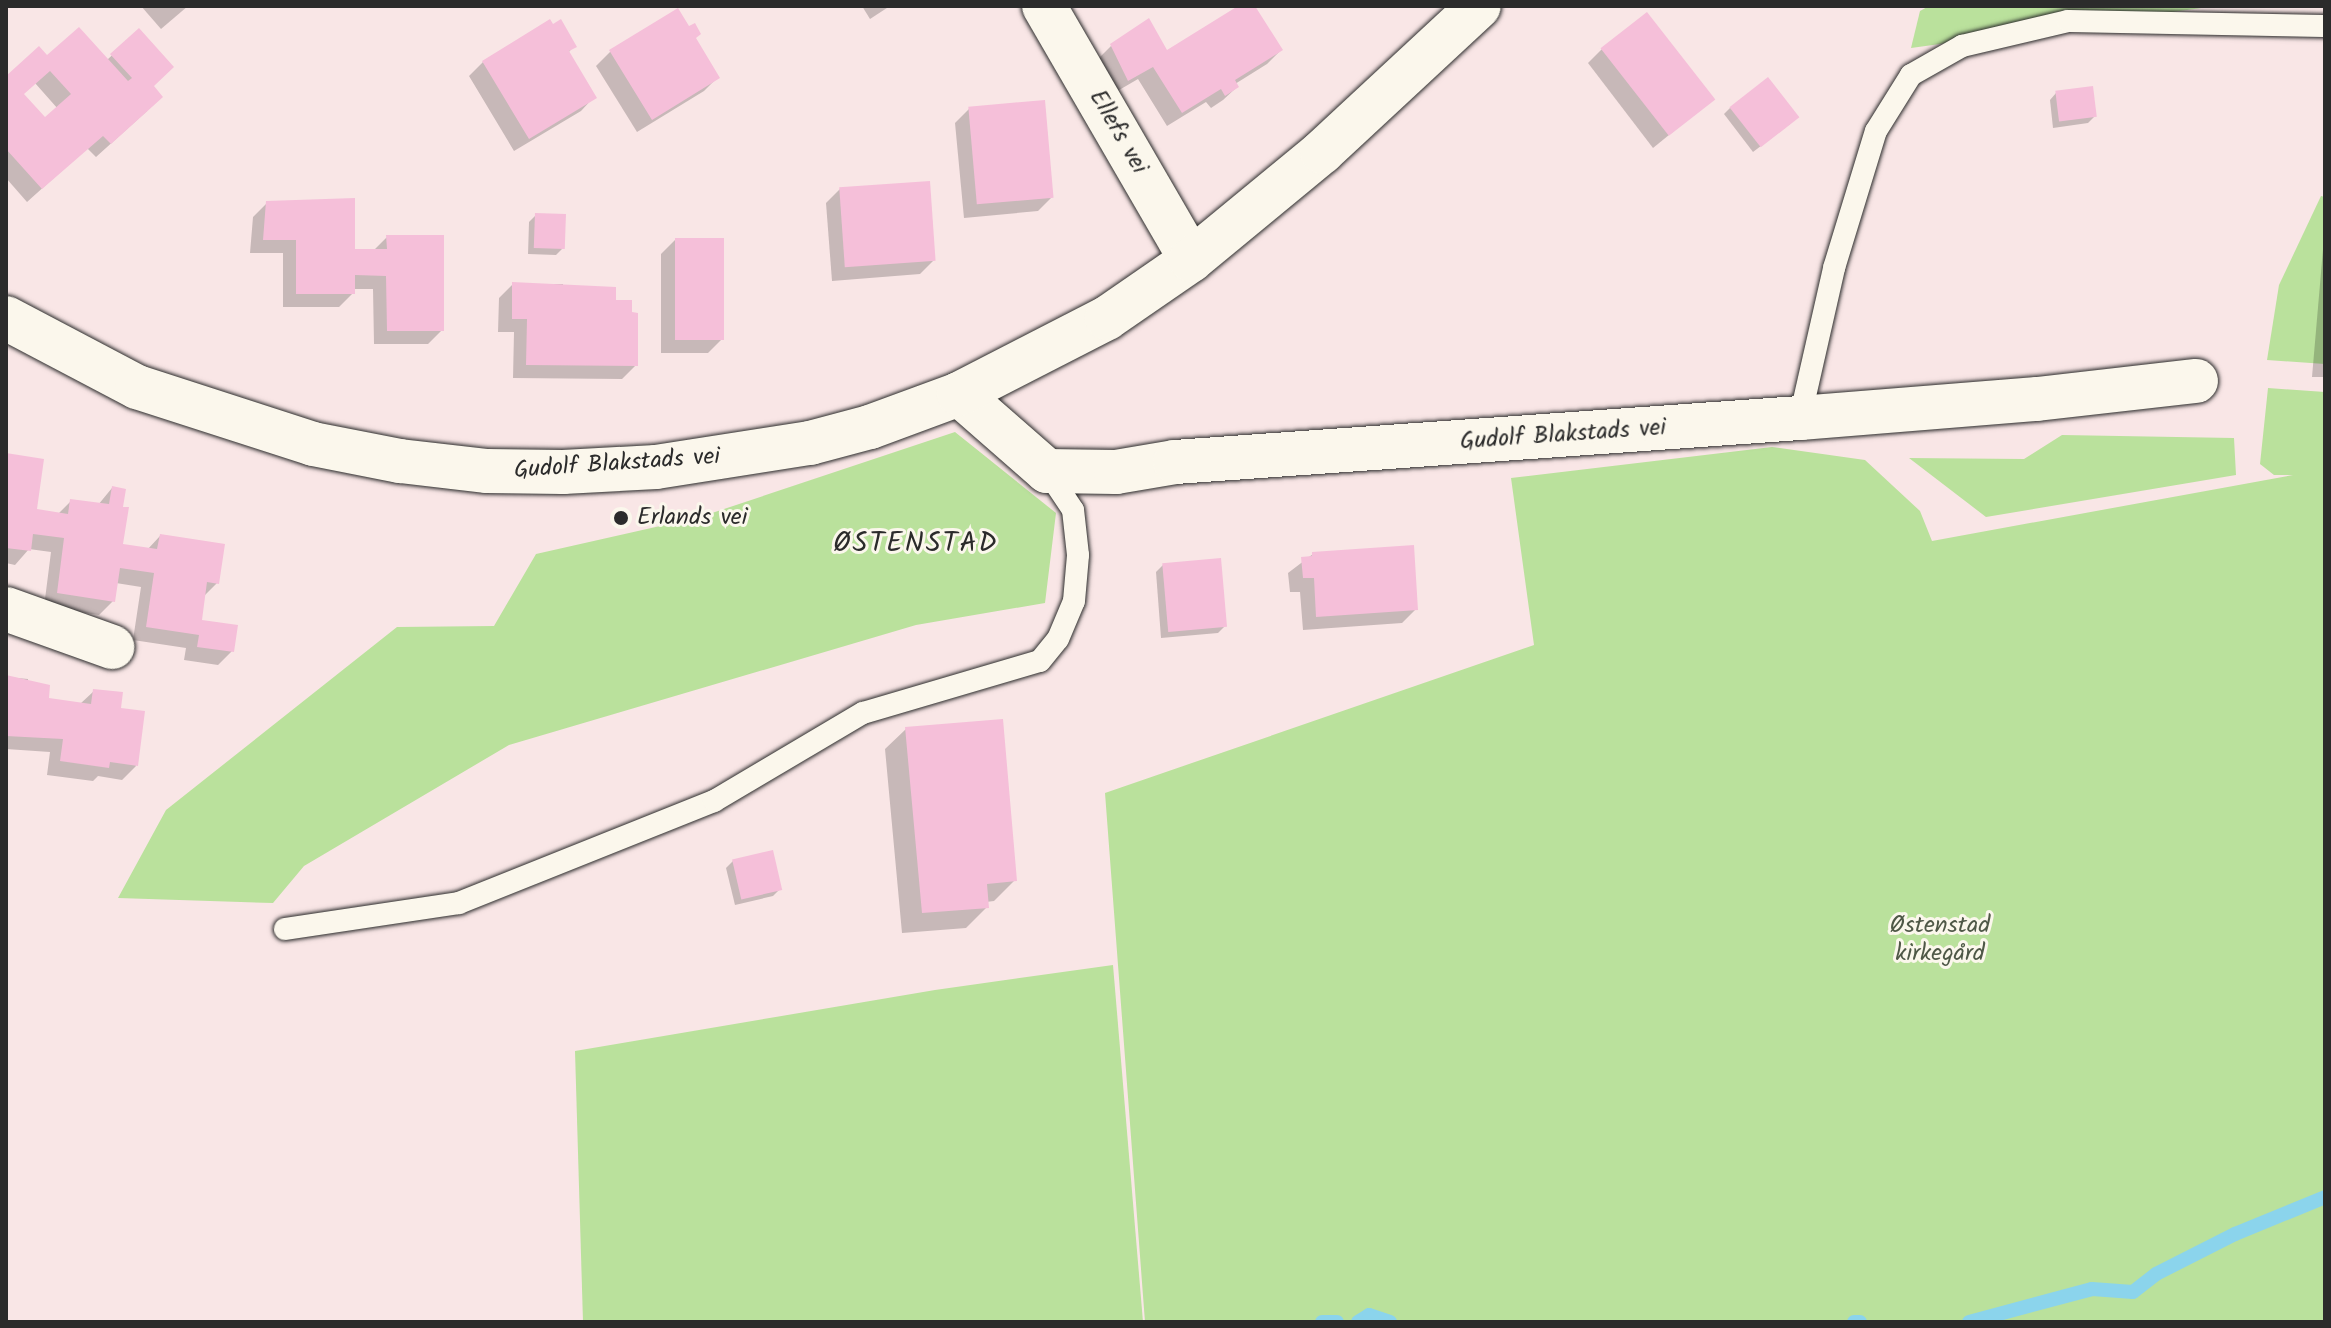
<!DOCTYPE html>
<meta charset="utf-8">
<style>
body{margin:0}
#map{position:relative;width:2331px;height:1328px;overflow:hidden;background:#f9e6e6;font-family:Kalam,sans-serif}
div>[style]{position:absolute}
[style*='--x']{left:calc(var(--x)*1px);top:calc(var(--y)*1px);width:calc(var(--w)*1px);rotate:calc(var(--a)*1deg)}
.green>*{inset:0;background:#bae19c}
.shadow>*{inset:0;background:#0003}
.stream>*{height:14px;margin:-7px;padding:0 7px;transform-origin:7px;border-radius:7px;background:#8bd4ec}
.building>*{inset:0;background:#f5bfd9;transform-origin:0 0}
.roads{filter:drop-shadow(0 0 2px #2b2b2b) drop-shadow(0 0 2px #2b2b2b)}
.lane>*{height:22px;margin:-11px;padding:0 11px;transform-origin:11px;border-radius:11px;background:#fbf7ec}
.street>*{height:44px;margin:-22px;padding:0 22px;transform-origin:22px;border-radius:22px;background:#fbf7ec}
.secondary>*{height:44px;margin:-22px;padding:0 22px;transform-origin:22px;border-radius:22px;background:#fbf7ec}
.dots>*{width:22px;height:22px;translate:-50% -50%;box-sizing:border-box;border:4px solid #fbf7ec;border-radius:50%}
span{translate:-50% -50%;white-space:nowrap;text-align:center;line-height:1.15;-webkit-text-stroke:6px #fbf7ec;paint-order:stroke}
.street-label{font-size:24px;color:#2b2b2b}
.poi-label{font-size:24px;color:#2b2b2b}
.left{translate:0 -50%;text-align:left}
.park-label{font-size:24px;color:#4f5847}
.quarter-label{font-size:28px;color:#2b2b2b;letter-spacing:2px}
.frame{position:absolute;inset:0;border:8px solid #2b2b2b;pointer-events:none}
</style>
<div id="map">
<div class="green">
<i style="clip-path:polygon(1929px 6px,2216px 6px,1911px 48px,1920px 11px)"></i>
<i style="clip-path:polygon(2321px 196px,2325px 197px,2325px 364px,2267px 360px,2279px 285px)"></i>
<i style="clip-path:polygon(2268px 388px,2325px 392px,2325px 1322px,1145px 1322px,1105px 793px,1534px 645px,1511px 478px,1772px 447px,1865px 460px,1920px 511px,1932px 541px,2293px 475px,2274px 475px,2260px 464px)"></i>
<i style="clip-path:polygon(955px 432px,1056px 513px,1045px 603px,916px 625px,509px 745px,304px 866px,273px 903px,118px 898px,166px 810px,397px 627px,494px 626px,536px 554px,700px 517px)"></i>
<i style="clip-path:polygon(2062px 435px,2234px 438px,2236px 475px,1986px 517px,1909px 458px,2024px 459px)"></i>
<i style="clip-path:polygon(1113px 965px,1143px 1322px,583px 1322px,575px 1051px,935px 990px)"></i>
</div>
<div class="shadow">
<i style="clip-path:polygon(141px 6px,188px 6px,161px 29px)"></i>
<i style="clip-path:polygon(862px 6px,890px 6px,870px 19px)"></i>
<i style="clip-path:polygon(1242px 6px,1253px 6px,1281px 50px,1267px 64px,1235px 84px,1237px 87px,1223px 100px,1211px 108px,1206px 102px,1167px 126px,1138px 79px,1114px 93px,1097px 60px,1111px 46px,1167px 53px)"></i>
<i style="clip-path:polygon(677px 11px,718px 77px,704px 91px,637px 132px,596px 66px,610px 52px)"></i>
<i style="clip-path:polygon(evenodd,139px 30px,152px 87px,147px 111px,96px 157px,87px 148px,27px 202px,6px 178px,6px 78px,47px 58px,107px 60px,139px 30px,35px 83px,58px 109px,45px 120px,22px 95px,35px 83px)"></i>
<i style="clip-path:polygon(574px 46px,568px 53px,594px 97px,581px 111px,514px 151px,469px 76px,483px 62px)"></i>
<i style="clip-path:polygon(1602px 49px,1712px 100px,1653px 148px,1588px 63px)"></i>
<i style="clip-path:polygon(2056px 93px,2095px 116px,2088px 123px,2053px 128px,2050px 100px)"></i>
<i style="clip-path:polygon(1731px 107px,1790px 124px,1753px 152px,1724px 114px)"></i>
<i style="clip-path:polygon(969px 109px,1052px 197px,1038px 211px,964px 218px,955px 123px)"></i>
<i style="clip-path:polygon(840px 189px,934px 260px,920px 274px,832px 281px,826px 203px)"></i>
<i style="clip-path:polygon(267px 203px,353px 251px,373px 251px,387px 237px,442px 330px,428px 344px,374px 344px,373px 289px,353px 289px,353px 293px,339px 307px,283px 307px,283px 253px,250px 253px,253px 217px)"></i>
<i style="clip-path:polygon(536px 215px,563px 248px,556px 255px,528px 254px,529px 222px)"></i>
<i style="clip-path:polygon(2325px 226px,2325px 377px,2312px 377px)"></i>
<i style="clip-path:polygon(675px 240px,722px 339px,708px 353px,661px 353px,661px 254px)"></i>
<i style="clip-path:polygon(513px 284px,563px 284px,563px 289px,614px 302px,636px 365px,622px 379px,513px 378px,514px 332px,498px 332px,499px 298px)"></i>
<i style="clip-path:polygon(6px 455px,35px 511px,57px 515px,71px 501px,98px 505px,112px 488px,121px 546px,147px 550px,160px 536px,217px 583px,203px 597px,199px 622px,232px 651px,218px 665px,184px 660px,186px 648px,133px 640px,141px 587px,116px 583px,113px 601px,99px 615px,44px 607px,51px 552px,29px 549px,15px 565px,6px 563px)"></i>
<i style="clip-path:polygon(1313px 554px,1416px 609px,1402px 623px,1303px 630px,1300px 592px,1290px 592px,1288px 573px)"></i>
<i style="clip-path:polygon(1163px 565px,1225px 626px,1218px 633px,1161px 638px,1156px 572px)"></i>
<i style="clip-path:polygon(6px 677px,28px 679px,28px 684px,46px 700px,80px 704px,94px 691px,118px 710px,136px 766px,122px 780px,98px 776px,93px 781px,47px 775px,50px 752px,6px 749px)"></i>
<i style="clip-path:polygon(906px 729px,1015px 880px,994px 901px,986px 902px,987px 907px,966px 928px,902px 933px,885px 749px)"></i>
<i style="clip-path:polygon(733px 861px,780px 889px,773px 896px,735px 905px,726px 868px)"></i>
</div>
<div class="stream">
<i style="--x:1322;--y:1322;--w:15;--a:0"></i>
<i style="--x:1358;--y:1322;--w:13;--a:-32"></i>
<i style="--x:1369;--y:1315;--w:22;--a:18"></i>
<i style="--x:1854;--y:1322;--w:6;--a:0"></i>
<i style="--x:1969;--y:1322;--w:127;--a:-15"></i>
<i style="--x:2092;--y:1289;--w:41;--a:4.2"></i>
<i style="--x:2133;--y:1292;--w:29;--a:-38"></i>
<i style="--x:2156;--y:1274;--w:89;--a:-26.9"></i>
<i style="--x:2235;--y:1234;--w:97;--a:-22.3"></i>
</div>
<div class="building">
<i style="clip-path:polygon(1238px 6px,1255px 6px,1283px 50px,1235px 80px,1239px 87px,1225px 96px,1221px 89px,1182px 113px,1153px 67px,1128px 81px,1110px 44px,1149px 18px,1167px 50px)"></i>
<i style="clip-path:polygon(678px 8px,689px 26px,695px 23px,701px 34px,696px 38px,720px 78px,652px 120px,609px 50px)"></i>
<i style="left:1647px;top:12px;width:111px;height:59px;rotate:52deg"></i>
<i style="clip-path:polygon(550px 19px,553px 24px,561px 19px,577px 47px,569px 51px,597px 98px,529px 139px,482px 61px)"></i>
<i style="clip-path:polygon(evenodd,79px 27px,128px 81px,132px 78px,110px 54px,139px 28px,174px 67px,154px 86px,163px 97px,111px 144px,103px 136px,42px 189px,6px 149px,6px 76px,39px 46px,47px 55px,79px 27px,50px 71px,71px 94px,45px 117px,24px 94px,50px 71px)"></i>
<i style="left:1768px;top:77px;width:51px;height:49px;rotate:52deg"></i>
<i style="left:2093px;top:86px;width:31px;height:38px;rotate:83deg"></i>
<i style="left:1045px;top:100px;width:98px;height:77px;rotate:85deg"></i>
<i style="left:930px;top:181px;width:80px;height:91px;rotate:86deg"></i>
<i style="clip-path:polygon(355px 198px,355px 249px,387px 249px,386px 235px,444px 235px,444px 331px,387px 331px,386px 276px,355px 275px,355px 294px,296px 294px,296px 240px,263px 240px,266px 201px)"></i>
<i style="left:535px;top:213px;width:31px;height:35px;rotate:2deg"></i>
<i style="left:675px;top:238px;width:49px;height:102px"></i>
<i style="clip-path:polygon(512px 282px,616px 287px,616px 300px,632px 300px,632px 312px,638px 313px,638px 366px,526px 365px,527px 319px,512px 319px)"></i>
<i style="clip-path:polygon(6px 453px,44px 459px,37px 509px,68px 514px,70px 499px,109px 504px,112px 486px,126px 489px,123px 507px,129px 507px,123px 544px,157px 549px,160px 534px,225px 544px,219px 584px,207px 582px,202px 620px,238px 625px,234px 652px,197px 647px,199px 635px,146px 627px,154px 573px,120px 568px,115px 602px,57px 593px,64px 538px,33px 534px,31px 551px,6px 548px)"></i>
<i style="clip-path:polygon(1414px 545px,1418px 610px,1316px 617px,1314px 578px,1303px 578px,1301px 557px,1312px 556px,1312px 552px)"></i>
<i style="left:1221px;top:558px;width:69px;height:59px;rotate:85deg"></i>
<i style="clip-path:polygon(6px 675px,50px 685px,49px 698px,91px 704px,93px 689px,123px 692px,121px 708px,145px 711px,138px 766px,110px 762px,109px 768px,60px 761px,63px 739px,6px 736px)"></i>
<i style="clip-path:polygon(1003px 719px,1017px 881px,987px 884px,989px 908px,922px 913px,905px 727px)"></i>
<i style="left:773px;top:850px;width:41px;height:42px;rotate:77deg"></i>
</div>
<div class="roads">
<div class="lane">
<i style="--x:1800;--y:418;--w:154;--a:-77.2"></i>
<i style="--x:1834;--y:268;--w:143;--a:-73"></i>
<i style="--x:1876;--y:131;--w:66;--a:-58"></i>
<i style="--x:1911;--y:75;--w:59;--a:-29.6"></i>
<i style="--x:1962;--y:46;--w:109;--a:-13.3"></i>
<i style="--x:2068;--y:21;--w:257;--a:1.1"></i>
<i style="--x:285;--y:929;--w:176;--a:-8.5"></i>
<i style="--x:459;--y:903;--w:275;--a:-21.8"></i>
<i style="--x:714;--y:801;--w:173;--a:-30.6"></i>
<i style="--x:863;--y:713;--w:184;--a:-16.4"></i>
<i style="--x:1040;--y:661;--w:28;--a:-51"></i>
<i style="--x:1058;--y:639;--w:41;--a:-67.2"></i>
<i style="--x:1074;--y:601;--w:46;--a:-85"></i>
<i style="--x:1078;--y:555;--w:45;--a:-96.3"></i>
<i style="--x:1073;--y:510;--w:47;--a:-123.7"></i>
</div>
<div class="street">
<i style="--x:1044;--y:6;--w:293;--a:59.9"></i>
<i style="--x:959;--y:394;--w:117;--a:41.2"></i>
<i style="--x:1047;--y:471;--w:69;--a:0.8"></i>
<i style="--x:1116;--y:472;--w:60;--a:-9.6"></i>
<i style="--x:1175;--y:462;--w:627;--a:-4.03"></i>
<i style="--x:1800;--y:418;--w:238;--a:-4.6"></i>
<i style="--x:2037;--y:399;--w:160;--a:-6.5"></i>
<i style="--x:6;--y:609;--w:113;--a:19.7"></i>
</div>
<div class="secondary">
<i style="--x:6;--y:318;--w:148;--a:27.8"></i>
<i style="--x:137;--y:387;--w:185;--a:17.9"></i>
<i style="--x:313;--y:444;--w:89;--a:11.1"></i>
<i style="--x:400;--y:461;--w:88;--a:6.6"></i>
<i style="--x:487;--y:471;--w:76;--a:0.8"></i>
<i style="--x:563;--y:472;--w:93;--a:-3.1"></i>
<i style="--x:656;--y:467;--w:156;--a:-8.9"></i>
<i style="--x:810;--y:443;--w:62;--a:-14.9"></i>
<i style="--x:870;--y:427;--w:95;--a:-20.3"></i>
<i style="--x:959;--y:394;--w:166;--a:-27.2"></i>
<i style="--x:1107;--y:318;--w:102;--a:-34.6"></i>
<i style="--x:1191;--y:260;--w:170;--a:-39.5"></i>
<i style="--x:1322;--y:152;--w:214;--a:-42.9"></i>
</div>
</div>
<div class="dots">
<i style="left:621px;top:518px;background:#2b2b2b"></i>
</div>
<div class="street-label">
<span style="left:1118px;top:132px;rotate:60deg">Ellefs vei</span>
<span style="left:1563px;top:435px;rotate:-4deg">Gudolf Blakstads vei</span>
<span style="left:617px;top:464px;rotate:-4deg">Gudolf Blakstads vei</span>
</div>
<div class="poi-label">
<span class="left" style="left:637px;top:518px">Erlands vei</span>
</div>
<div class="park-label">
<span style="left:1940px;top:940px">Østenstad<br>kirkegård</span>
</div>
<div class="quarter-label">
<span style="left:916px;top:544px">ØSTENSTAD</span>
</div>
<div class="frame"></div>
</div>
